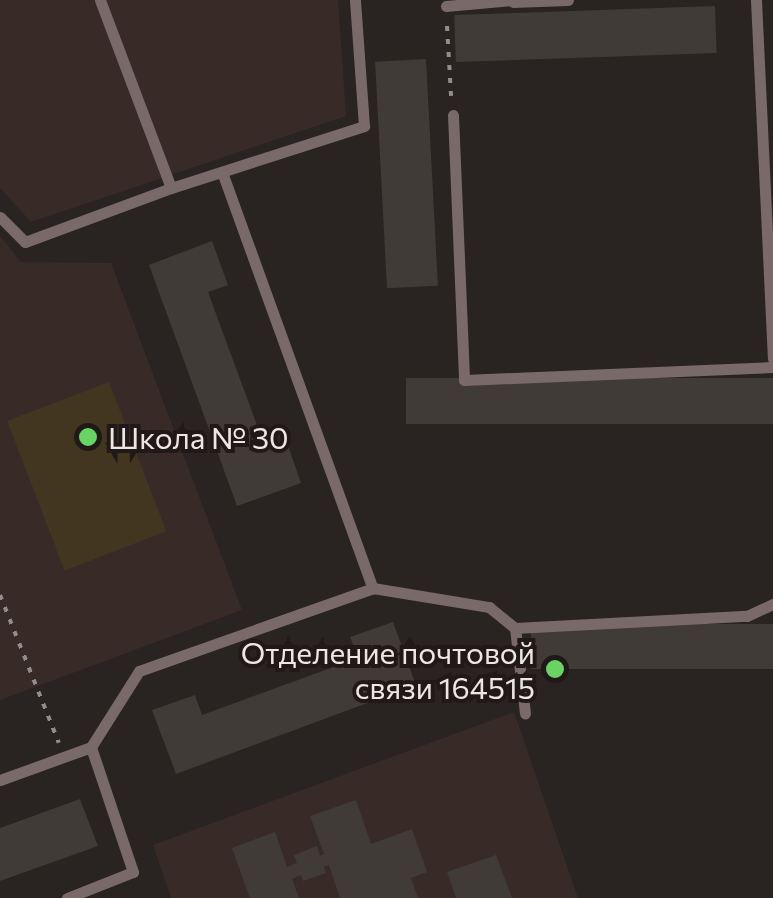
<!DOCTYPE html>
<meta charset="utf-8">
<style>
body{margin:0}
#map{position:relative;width:773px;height:898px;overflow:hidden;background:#292321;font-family:Commissioner,sans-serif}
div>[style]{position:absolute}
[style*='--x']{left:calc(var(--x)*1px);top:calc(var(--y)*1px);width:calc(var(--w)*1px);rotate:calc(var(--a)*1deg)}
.built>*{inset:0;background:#382b27}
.green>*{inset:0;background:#433620;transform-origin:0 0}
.building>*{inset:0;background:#403b36;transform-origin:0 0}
.path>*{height:4px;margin-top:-2px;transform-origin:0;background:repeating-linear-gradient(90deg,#928d8b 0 5px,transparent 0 13px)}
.lane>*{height:11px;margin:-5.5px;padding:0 5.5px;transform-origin:5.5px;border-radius:5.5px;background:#796969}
.dots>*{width:28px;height:28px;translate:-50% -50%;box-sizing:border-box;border:5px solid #201918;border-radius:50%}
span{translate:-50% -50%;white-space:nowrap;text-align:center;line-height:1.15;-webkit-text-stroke:8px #201918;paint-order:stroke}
.poi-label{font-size:30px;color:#ebe7e5}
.left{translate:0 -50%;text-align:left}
.right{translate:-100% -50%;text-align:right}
</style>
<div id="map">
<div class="built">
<i style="clip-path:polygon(0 0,338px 0,346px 116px,31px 222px,0 188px)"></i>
<i style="clip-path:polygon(0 236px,21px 262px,111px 263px,242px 610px,0 700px)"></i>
<i style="clip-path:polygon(514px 712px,578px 898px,171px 898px,153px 845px)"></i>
</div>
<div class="green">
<i style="left:109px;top:382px;width:160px;height:109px;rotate:69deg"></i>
</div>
<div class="building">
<i style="left:715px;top:6px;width:47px;height:261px;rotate:88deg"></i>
<i style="left:426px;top:59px;width:227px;height:51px;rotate:87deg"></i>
<i style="clip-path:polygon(212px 241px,228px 285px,208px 292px,265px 447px,286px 440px,301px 483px,237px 506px,149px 265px)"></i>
<i style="left:773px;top:378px;width:46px;height:367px;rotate:90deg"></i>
<i style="clip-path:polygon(393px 622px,416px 685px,176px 774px,152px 710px,195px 695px,202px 715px,358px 658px,350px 637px)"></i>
<i style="left:773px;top:624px;width:45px;height:242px;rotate:90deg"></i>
<i style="clip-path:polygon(80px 799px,98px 846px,0 881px,0 828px)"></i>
<i style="clip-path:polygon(356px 800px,371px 844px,412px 829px,427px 872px,411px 878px,418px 898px,340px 898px,329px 865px,324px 867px,326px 873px,303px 881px,301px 875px,292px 879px,299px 898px,250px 898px,232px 848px,275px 832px,287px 867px,297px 863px,294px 855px,317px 846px,320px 856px,324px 854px,310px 816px)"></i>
<i style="clip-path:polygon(496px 855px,512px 898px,456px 898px,447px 872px)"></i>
</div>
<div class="path">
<i style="--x:447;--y:26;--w:70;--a:86.7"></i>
<i style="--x:0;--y:595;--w:159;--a:68.3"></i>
</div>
<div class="lane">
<i style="--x:100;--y:0;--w:201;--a:69.3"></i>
<i style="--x:756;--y:0;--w:359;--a:87.3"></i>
<i style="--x:513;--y:2;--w:55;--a:-2.1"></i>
<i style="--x:446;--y:6;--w:66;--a:-5.2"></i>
<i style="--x:453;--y:115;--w:265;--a:87.6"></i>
<i style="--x:464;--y:380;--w:309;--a:-2.4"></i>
<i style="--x:222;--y:172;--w:443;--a:70.1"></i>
<i style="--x:0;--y:217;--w:35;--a:45"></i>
<i style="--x:25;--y:242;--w:156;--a:-20.3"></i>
<i style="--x:171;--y:188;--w:203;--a:-17.8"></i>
<i style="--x:364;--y:126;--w:126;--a:-94.1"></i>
<i style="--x:515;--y:628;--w:86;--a:83.3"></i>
<i style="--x:0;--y:780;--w:97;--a:-19.9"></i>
<i style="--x:91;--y:747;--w:90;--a:-57.7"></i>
<i style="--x:139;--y:671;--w:248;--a:-19.5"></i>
<i style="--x:373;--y:588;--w:118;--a:9.3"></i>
<i style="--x:489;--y:607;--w:33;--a:39"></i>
<i style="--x:515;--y:628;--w:232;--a:-3"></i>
<i style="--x:747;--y:616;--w:29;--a:-25"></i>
<i style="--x:67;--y:898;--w:71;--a:-21.5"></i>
<i style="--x:133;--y:872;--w:132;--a:-108.6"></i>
</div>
<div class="dots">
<i style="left:88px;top:437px;background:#69d464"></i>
<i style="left:555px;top:669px;background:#69d464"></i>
</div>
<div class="poi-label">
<span class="left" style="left:108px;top:437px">Школа № 30</span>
<span class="right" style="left:535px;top:669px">Отделение почтовой<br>связи 164515</span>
</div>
</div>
